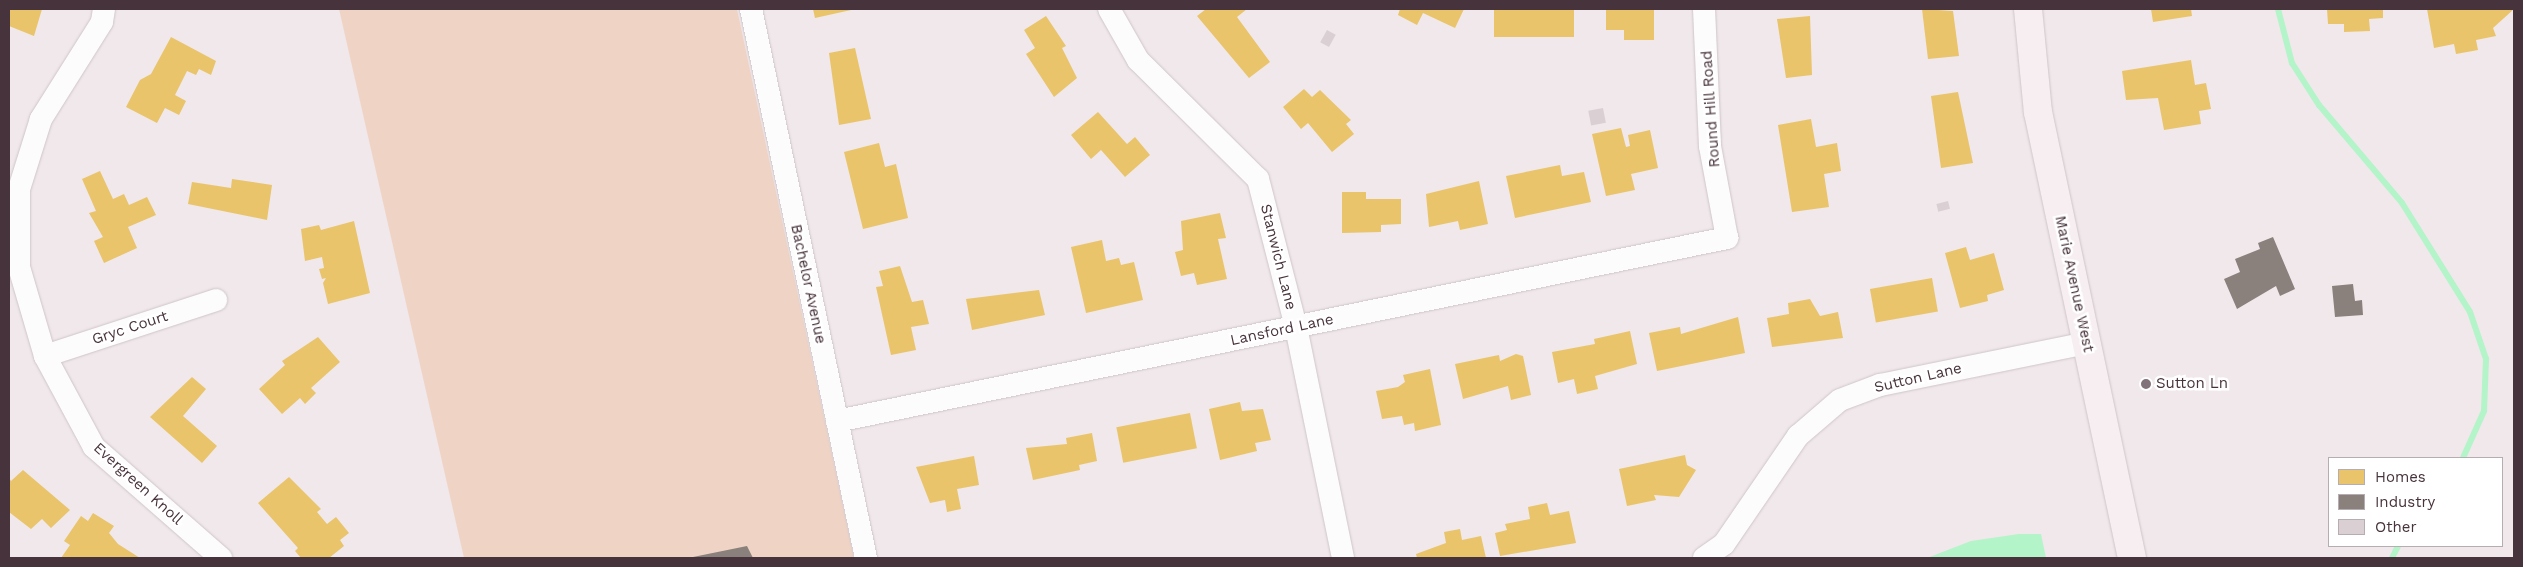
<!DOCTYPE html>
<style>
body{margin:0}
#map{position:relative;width:2523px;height:567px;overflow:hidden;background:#f0e8eb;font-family:"Work Sans",sans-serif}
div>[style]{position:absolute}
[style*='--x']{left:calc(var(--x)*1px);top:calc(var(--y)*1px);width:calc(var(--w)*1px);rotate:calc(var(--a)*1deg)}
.green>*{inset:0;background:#efd4c6}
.water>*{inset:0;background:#b3f4c9}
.homes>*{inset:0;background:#e9c46a;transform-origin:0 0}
.industry>*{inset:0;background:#8a817c}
.stream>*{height:6px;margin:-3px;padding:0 3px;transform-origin:3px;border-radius:3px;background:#b3f4c9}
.building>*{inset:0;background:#dad0d4;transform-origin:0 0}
.roads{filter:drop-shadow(0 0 1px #cfc5c9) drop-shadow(0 0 1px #cfc5c9)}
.street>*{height:22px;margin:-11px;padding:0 11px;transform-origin:11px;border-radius:11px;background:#fdfcfc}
.secondary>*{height:28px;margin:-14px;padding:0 14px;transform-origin:14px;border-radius:14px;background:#f6eef0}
.dots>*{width:14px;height:14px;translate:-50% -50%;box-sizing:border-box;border:2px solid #fff;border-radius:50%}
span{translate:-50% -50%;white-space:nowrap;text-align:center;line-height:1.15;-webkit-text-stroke:5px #fff;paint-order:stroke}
.street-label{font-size:15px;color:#47333c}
.poi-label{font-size:15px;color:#47333c}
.left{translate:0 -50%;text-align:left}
.frame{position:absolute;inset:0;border:10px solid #47333c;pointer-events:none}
.legend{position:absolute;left:2328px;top:457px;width:175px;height:90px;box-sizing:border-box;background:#fff;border:1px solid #b5adb1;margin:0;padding:6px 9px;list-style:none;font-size:15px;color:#47333c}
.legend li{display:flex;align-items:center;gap:10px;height:25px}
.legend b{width:25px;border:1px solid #b5adb1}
</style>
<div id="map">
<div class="green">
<i style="clip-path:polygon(339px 9px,737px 9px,854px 558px,464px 558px)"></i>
</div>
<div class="water">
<i style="clip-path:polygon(2019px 534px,2041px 534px,2046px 558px,1927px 558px,1971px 541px)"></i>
</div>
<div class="homes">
<i style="clip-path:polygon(9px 9px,42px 9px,34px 36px,9px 26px)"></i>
<i style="clip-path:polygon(813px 9px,851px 9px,851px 10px,815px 18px)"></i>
<i style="clip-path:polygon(1206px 9px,1247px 9px,1237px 17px,1270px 62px,1249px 78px,1197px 16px)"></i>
<i style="clip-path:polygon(1400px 9px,1464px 9px,1455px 28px,1423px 13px,1417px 25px,1398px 15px)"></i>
<i style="left:1494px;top:9px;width:80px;height:28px"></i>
<i style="clip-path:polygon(1606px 9px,1654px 9px,1654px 40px,1624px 40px,1624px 30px,1606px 30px)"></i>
<i style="clip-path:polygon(1922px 9px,1953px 11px,1959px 56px,1928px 59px)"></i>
<i style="clip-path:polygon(2151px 9px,2191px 9px,2192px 16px,2153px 22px)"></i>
<i style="clip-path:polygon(2327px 9px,2383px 9px,2383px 18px,2369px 19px,2370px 31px,2344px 32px,2344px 24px,2328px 24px)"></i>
<i style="clip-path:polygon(2427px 9px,2514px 9px,2493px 28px,2496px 36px,2476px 40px,2478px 50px,2456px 54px,2454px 44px,2434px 48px)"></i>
<i style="clip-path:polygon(1046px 16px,1066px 46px,1062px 48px,1077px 78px,1054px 97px,1026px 54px,1035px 48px,1024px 30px)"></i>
<i style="clip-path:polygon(1810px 16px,1812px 75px,1786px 78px,1777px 19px)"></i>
<i style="clip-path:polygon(171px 37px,216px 61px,211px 75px,199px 69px,196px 75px,187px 71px,175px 95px,186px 101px,179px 115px,165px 108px,157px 123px,126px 107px,140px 80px,151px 74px)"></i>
<i style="clip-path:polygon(855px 48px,871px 119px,839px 125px,829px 53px)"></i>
<i style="clip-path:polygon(2191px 60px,2195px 85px,2206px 83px,2211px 109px,2199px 111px,2201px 124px,2164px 130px,2158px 98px,2126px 100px,2122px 71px)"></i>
<i style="clip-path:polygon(1304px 89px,1312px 97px,1320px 90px,1351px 120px,1346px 124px,1354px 134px,1332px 152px,1308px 123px,1301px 129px,1283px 107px)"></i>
<i style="clip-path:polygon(1958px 92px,1973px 163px,1941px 168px,1931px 96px)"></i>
<i style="clip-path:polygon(1098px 112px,1127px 144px,1135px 137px,1150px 155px,1125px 177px,1101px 150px,1091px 159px,1071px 135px)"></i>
<i style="clip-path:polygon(1811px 119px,1816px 147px,1837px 143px,1841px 171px,1824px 174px,1829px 207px,1792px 212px,1778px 125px)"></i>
<i style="clip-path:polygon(1621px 128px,1626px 147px,1630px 146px,1628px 135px,1650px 130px,1658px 168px,1631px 174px,1635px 190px,1606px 196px,1592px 134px)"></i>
<i style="clip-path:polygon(879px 143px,885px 167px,896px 164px,908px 218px,863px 229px,844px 152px)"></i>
<i style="clip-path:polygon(1560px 165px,1562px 176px,1584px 172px,1591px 202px,1515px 218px,1506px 176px)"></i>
<i style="clip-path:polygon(100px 171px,113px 199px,124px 194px,129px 205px,147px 197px,156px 215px,128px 227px,137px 248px,104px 263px,94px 241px,103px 237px,89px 213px,96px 211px,82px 179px)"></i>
<i style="clip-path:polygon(232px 179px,272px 185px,267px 220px,188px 204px,192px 182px,231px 188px)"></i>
<i style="clip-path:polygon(1479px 181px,1488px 224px,1460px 230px,1458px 221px,1429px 227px,1426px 194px)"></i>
<i style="clip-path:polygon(1342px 192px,1366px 192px,1366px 199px,1401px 199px,1401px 224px,1381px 225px,1381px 232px,1342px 233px)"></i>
<i style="clip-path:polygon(1220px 213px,1226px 238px,1218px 239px,1227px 279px,1197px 285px,1194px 273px,1181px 276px,1175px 252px,1183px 250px,1181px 221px)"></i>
<i style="clip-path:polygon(354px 221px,370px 293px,328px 304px,323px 283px,326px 278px,322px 279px,319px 269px,324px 268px,322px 257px,305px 261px,301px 229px,319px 225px,321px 230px)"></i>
<i style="clip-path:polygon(1102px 240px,1106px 261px,1119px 258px,1121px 265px,1134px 262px,1143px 300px,1086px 313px,1071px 247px)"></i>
<i style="clip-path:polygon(1966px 247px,1970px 260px,1994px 253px,2004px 290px,1987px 295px,1988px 301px,1960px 308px,1945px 253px)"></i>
<i style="clip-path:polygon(900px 266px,912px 302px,923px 300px,929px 324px,911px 327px,916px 350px,891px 355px,876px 287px,883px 286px,879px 271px)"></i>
<i style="left:1932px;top:278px;width:34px;height:63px;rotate:80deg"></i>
<i style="clip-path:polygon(1039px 290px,1045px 315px,972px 330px,966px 299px)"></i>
<i style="clip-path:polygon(1810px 299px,1820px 316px,1838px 312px,1843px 338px,1772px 347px,1767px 318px,1789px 314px,1788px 303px)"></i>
<i style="clip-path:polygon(1738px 317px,1745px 353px,1657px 371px,1649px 333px,1680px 327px,1681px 334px)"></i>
<i style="clip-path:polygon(1630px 331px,1637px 364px,1595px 376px,1598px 389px,1577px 394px,1574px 379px,1558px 383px,1552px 352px,1595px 344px,1594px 339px)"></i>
<i style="clip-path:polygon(318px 337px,340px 362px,311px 388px,316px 393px,305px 404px,300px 398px,282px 414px,259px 389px,285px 365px,282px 361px)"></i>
<i style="clip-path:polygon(1516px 354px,1523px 356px,1531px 395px,1511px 400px,1508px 386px,1463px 399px,1455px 364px,1499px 355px,1500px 361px)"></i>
<i style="clip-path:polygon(1430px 369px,1441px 425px,1415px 431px,1414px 423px,1404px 425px,1402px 416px,1382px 419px,1376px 391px,1398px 387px,1405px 382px,1403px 375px)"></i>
<i style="clip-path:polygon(192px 377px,206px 389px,183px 416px,217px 446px,202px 463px,150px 417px)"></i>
<i style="clip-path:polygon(1240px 402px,1242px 411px,1263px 409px,1271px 440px,1255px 443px,1257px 451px,1220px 460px,1209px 409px)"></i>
<i style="left:1190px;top:413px;width:36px;height:75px;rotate:79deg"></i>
<i style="clip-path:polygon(1092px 433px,1097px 461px,1079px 465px,1080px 470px,1033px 480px,1026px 448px,1067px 444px,1066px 438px)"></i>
<i style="clip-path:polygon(1685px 455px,1687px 465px,1696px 470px,1679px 497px,1654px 495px,1656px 500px,1627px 506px,1619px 469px)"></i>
<i style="clip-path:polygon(974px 456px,979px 485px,957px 489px,961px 509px,947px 512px,945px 500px,930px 503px,916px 467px)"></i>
<i style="clip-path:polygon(23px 470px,70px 510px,51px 528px,42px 519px,31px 529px,9px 512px,9px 478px,11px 481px)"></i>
<i style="clip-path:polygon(289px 477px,321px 509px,317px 512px,327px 524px,336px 517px,349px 533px,340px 540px,344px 546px,329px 558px,301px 558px,295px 551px,298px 548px,258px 503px)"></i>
<i style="clip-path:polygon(1547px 503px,1550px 515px,1569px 511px,1576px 543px,1500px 556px,1495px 533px,1507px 530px,1505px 524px,1530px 519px,1528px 507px)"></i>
<i style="clip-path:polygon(93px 513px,114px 526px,109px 533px,118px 544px,140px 558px,61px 558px,70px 545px,64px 541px,81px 516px,88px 521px)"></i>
<i style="clip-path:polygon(1460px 529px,1462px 540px,1481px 536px,1486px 558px,1417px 558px,1416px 554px,1446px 543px,1444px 532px)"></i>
</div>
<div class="industry">
<i style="clip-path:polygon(2273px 237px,2295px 289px,2280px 296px,2276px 286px,2237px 309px,2224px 279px,2240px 272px,2235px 259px,2260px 249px,2258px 243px)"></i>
<i style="clip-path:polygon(2353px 284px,2355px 301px,2362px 300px,2363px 315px,2335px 317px,2332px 286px)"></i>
<i style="clip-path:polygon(747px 546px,753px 558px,693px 558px,693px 557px)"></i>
</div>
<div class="stream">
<i style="--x:2278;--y:9;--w:56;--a:75.5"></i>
<i style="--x:2292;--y:63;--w:50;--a:57.3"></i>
<i style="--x:2319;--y:105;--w:128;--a:49.7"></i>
<i style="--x:2402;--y:203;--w:128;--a:58"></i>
<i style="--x:2470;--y:312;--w:50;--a:71.2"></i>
<i style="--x:2486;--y:359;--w:52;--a:92.2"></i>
<i style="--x:2484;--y:411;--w:51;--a:114.1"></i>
<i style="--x:2392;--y:558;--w:13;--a:-63"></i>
</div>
<div class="building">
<i style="left:1327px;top:30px;width:10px;height:14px;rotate:29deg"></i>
<i style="left:1603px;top:108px;width:15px;height:15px;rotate:79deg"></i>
<i style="left:1948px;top:201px;width:8px;height:12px;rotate:76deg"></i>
</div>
<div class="roads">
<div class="street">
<i style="--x:104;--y:9;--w:13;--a:99"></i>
<i style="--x:102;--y:22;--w:115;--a:122.2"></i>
<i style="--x:41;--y:119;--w:73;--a:107.4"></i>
<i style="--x:19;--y:189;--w:78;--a:90"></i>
<i style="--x:19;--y:267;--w:93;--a:73.7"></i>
<i style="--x:45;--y:356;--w:103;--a:61.7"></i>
<i style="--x:94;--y:447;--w:169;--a:41.2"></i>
<i style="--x:751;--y:9;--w:561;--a:78.17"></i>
<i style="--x:1109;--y:9;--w:59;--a:60.4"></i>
<i style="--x:1138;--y:60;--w:169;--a:44.8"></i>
<i style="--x:1258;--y:179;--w:153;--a:75.6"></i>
<i style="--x:1296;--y:327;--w:236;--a:78.5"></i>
<i style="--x:45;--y:356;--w:180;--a:-18.1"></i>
<i style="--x:837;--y:421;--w:909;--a:-11.62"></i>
<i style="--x:1727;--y:238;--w:94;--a:-100.5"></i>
<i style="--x:1710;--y:146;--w:137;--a:-92.5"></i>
<i style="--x:1704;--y:558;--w:24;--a:-35"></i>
<i style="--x:1724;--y:544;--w:131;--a:-55.6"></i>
<i style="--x:1798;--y:436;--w:55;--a:-40.6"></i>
<i style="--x:1840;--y:400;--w:43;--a:-20.6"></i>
<i style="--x:1880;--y:385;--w:210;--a:-11.5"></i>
</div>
<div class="secondary">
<i style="--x:2028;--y:9;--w:103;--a:84.5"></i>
<i style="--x:2038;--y:112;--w:456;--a:78.1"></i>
</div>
</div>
<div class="dots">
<i style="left:2146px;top:384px;background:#827279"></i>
</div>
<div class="street-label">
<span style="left:1711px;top:109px;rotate:-94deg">Round Hill Road</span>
<span style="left:1278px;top:257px;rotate:76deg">Stanwich Lane</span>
<span style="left:808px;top:284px;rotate:78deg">Bachelor Avenue</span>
<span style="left:2074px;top:284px;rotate:78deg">Marie Avenue West</span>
<span style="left:130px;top:328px;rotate:-18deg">Gryc Court</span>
<span style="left:1282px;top:330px;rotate:-12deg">Lansford Lane</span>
<span style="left:1918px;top:378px;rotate:-13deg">Sutton Lane</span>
<span style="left:138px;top:484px;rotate:42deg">Evergreen Knoll</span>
</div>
<div class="poi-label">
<span class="left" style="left:2156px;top:384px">Sutton Ln</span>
</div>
<div class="frame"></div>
<ul class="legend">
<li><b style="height:14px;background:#e9c46a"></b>Homes</li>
<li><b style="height:14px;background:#8a817c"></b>Industry</li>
<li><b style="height:14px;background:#dad0d4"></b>Other</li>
</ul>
</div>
